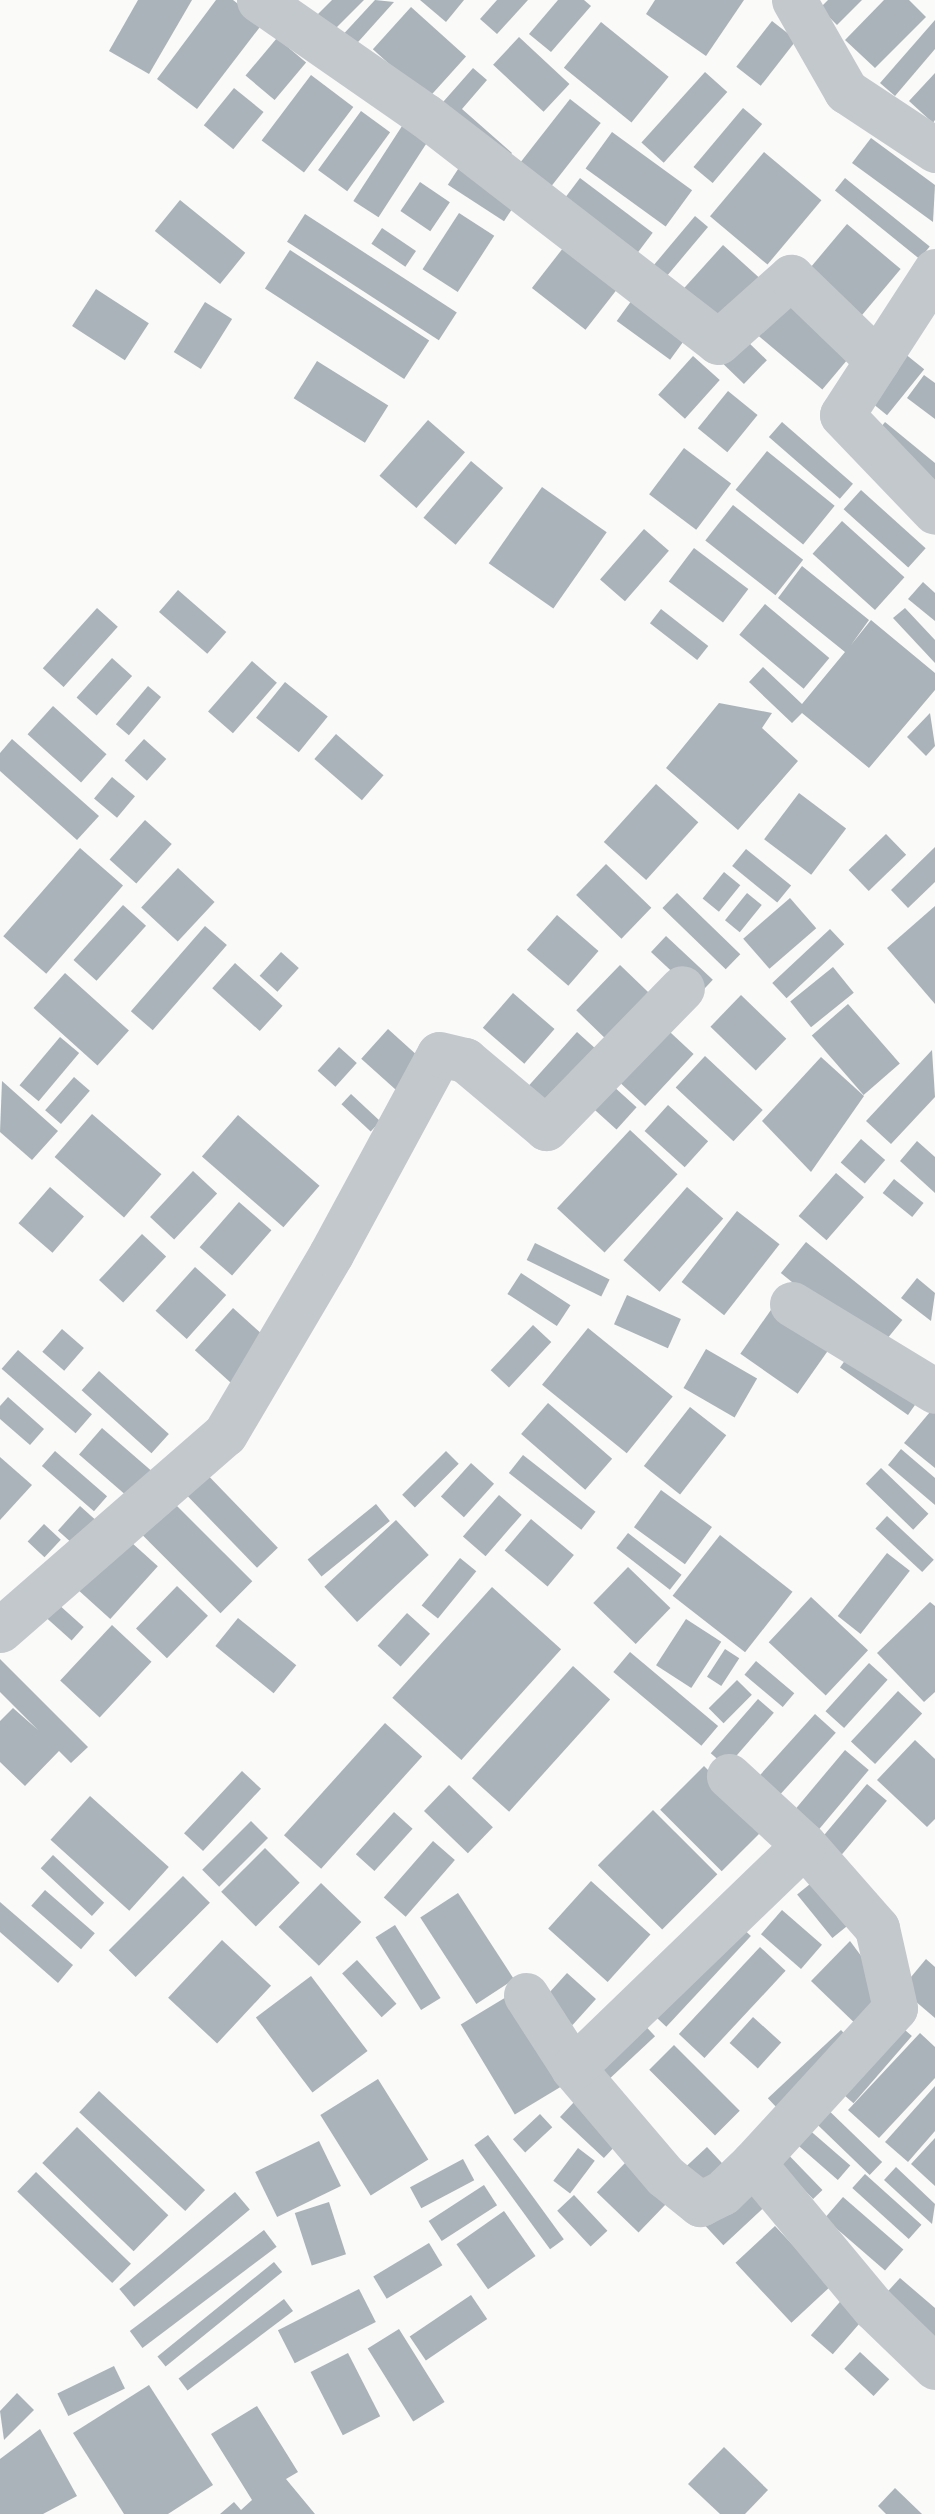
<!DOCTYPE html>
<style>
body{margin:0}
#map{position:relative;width:935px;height:2514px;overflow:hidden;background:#fafaf8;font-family:Manrope,sans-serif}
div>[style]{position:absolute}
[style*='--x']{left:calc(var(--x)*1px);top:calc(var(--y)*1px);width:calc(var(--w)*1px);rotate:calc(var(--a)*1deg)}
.building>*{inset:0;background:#aab3b9;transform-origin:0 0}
.minor>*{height:45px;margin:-22.5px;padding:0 22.5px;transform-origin:22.5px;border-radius:22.5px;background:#c3c8cc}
span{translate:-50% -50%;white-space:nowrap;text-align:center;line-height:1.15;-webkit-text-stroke:12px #fff;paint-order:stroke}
</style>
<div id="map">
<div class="building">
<i style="clip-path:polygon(138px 0,192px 0,149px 74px,109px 51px)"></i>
<i style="clip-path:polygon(216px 0,233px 0,263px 23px,197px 109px,157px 79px)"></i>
<i style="clip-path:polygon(332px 0,364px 0,325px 39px,309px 23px)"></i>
<i style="clip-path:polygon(375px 0,394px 2px,350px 51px,338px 40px)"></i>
<i style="clip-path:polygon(420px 0,464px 0,446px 22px)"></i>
<i style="clip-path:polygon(497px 0,528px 0,497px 34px,480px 19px)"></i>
<i style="clip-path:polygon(558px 0,584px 0,591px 6px,551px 52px,529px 34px)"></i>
<i style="clip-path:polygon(655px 0,744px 0,706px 56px,646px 14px)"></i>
<i style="clip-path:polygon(828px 0,862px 0,837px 25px,820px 8px)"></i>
<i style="clip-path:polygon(884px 0,909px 0,926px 17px,875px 68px,845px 40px)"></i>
<i style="left:411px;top:7px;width:74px;height:57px;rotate:42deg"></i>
<i style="clip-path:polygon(935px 20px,935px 49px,895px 96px,880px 83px)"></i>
<i style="left:772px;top:21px;width:31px;height:58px;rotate:38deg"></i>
<i style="left:601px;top:22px;width:87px;height:59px;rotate:39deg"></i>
<i style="left:519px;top:37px;width:69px;height:38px;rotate:43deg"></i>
<i style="left:277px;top:38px;width:38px;height:49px;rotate:40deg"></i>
<i style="clip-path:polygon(473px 68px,487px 80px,462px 109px,512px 153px,499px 168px,436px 110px)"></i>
<i style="left:705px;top:72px;width:30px;height:95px;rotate:42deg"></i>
<i style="clip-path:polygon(935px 73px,935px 120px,933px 123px,909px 101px)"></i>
<i style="left:311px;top:75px;width:53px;height:82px;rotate:37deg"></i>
<i style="left:234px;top:88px;width:38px;height:48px;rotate:39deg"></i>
<i style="left:570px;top:99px;width:39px;height:87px;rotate:38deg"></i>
<i style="left:743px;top:108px;width:25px;height:77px;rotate:40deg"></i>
<i style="left:361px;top:111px;width:36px;height:73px;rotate:36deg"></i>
<i style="left:404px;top:123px;width:30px;height:93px;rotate:33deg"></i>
<i style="left:612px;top:132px;width:99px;height:45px;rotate:36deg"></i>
<i style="clip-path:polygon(871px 138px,935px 185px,933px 222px,852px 163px)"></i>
<i style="left:764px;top:152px;width:75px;height:84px;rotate:40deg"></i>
<i style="left:462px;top:163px;width:67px;height:26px;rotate:33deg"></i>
<i style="left:580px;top:178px;width:91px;height:35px;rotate:37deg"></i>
<i style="left:845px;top:178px;width:109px;height:16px;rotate:39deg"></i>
<i style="left:420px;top:182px;width:36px;height:35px;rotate:34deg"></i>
<i style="left:180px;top:200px;width:84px;height:40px;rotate:39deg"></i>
<i style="left:459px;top:213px;width:42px;height:67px;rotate:33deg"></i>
<i style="left:305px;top:214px;width:181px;height:33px;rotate:33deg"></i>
<i style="left:695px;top:216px;width:17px;height:77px;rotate:40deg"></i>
<i style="left:847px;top:224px;width:70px;height:61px;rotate:40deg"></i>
<i style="left:382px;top:228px;width:41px;height:19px;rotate:34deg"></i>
<i style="left:567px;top:243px;width:68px;height:57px;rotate:38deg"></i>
<i style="left:723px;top:245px;width:51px;height:61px;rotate:42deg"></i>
<i style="left:290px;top:250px;width:166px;height:46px;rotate:33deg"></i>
<i style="left:96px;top:289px;width:63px;height:44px;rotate:33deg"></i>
<i style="left:784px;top:292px;width:92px;height:50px;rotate:40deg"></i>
<i style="left:632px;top:300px;width:66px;height:26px;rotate:36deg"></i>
<i style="left:205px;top:302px;width:32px;height:59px;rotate:32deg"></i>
<i style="left:746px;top:340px;width:29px;height:33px;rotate:44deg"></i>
<i style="left:904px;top:353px;width:26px;height:59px;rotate:39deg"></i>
<i style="left:693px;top:356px;width:36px;height:52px;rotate:42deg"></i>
<i style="left:317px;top:361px;width:84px;height:44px;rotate:32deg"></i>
<i style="clip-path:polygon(924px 375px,935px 383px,935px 419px,907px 398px)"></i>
<i style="left:728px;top:391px;width:38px;height:48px;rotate:39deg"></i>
<i style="left:428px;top:420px;width:49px;height:74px;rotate:41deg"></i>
<i style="left:782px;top:422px;width:94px;height:20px;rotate:41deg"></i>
<i style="clip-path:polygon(885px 422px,935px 463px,935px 486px,875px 435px)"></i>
<i style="left:684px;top:448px;width:59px;height:58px;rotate:37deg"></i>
<i style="left:767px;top:451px;width:87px;height:50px;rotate:39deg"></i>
<i style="left:471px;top:461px;width:42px;height:74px;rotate:40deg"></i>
<i style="left:542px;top:487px;width:79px;height:93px;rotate:35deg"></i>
<i style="left:861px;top:490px;width:87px;height:26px;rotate:42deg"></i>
<i style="left:733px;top:505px;width:89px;height:45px;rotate:38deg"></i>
<i style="left:842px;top:521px;width:84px;height:44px;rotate:42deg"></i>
<i style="left:644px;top:529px;width:33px;height:67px;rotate:41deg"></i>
<i style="left:694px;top:548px;width:68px;height:42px;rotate:37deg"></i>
<i style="clip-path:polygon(802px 566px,869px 620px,851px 645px,871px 620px,935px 673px,935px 690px,869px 768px,802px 713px,792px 723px,749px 682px,763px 667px,802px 704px,845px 652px,778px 598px)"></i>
<i style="clip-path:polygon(923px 582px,935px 593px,935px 621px,908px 599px)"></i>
<i style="left:178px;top:590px;width:64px;height:29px;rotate:41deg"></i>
<i style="left:765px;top:604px;width:84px;height:40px;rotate:40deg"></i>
<i style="left:97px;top:608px;width:28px;height:81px;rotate:42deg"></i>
<i style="clip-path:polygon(905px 608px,935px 640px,935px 663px,893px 618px)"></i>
<i style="left:661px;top:609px;width:60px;height:18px;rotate:38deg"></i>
<i style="left:112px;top:658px;width:27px;height:53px;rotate:42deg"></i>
<i style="left:252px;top:661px;width:33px;height:67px;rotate:41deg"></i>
<i style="left:285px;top:682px;width:55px;height:46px;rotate:39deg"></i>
<i style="left:148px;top:686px;width:17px;height:50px;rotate:40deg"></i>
<i style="clip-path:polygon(719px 703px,772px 713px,762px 728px,798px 761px,738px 830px,666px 768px)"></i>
<i style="left:53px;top:706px;width:72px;height:38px;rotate:42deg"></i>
<i style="clip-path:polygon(930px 713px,935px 746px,926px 756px,907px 737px)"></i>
<i style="left:336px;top:734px;width:63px;height:33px;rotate:41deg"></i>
<i style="clip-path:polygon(12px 739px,99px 816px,77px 840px,0 771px,0 753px)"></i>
<i style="left:144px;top:739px;width:30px;height:29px;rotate:42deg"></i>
<i style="left:112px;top:777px;width:30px;height:28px;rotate:40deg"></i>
<i style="left:656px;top:784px;width:57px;height:78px;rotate:42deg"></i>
<i style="left:799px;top:793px;width:59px;height:58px;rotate:37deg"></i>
<i style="left:145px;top:820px;width:36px;height:53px;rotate:42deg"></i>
<i style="left:886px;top:834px;width:29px;height:52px;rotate:46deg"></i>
<i style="clip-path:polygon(935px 847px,935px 882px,908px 908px,891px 890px)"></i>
<i style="left:80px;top:848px;width:57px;height:117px;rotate:41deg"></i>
<i style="left:746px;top:849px;width:58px;height:22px;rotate:39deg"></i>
<i style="left:606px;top:864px;width:63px;height:43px;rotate:44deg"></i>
<i style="left:178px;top:868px;width:50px;height:54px;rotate:43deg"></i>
<i style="left:724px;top:872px;width:21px;height:34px;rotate:39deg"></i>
<i style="left:677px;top:893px;width:88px;height:21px;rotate:44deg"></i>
<i style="left:747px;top:893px;width:19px;height:35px;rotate:39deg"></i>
<i style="left:790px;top:898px;width:40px;height:62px;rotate:49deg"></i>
<i style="left:123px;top:905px;width:31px;height:74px;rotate:42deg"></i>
<i style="clip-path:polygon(935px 906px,935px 1004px,887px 948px)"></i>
<i style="left:557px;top:915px;width:55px;height:46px;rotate:41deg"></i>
<i style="left:205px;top:926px;width:29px;height:113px;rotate:41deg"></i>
<i style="left:830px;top:929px;width:21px;height:79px;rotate:47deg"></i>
<i style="left:666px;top:936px;width:64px;height:22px;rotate:43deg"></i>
<i style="left:281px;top:952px;width:24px;height:32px;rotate:42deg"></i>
<i style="left:235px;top:963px;width:64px;height:34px;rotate:42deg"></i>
<i style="left:620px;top:965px;width:43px;height:63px;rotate:44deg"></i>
<i style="left:833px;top:967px;width:33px;height:55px;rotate:51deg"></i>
<i style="left:65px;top:973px;width:86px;height:47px;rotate:42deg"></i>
<i style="left:513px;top:993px;width:55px;height:46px;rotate:41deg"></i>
<i style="left:741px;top:995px;width:63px;height:44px;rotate:44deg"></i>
<i style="left:848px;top:1004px;width:79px;height:48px;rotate:49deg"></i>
<i style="left:657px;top:1020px;width:50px;height:71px;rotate:43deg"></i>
<i style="left:388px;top:1029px;width:54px;height:40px;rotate:42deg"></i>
<i style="left:577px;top:1032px;width:27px;height:83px;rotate:42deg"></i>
<i style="left:60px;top:1037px;width:25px;height:63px;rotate:40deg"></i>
<i style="left:339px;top:1047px;width:24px;height:32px;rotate:42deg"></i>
<i style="clip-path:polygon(932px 1050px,935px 1097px,891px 1144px,866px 1121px)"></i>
<i style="left:705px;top:1056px;width:79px;height:43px;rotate:43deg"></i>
<i style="clip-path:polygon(821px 1057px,864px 1096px,811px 1172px,762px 1121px)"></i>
<i style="left:592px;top:1067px;width:60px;height:30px;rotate:42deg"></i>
<i style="left:74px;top:1077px;width:21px;height:44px;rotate:41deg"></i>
<i style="clip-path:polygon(2px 1081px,58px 1131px,32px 1160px,0 1132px)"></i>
<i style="left:351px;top:1094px;width:40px;height:14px;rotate:43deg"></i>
<i style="left:668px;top:1105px;width:54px;height:35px;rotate:42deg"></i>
<i style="left:92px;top:1114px;width:92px;height:57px;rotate:41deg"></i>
<i style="left:238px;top:1115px;width:108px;height:55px;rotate:41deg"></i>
<i style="left:630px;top:1130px;width:65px;height:107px;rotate:43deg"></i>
<i style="left:861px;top:1139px;width:32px;height:31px;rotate:41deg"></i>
<i style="clip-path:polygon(917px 1141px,935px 1157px,935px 1193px,900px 1161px)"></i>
<i style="left:193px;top:1171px;width:33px;height:63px;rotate:43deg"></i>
<i style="left:836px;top:1173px;width:37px;height:57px;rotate:41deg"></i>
<i style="left:894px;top:1179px;width:38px;height:18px;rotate:39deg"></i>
<i style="left:50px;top:1187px;width:45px;height:48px;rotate:41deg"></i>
<i style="left:687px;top:1187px;width:48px;height:97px;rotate:41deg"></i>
<i style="left:239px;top:1202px;width:43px;height:60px;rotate:41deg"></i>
<i style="left:737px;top:1211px;width:54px;height:90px;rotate:38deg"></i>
<i style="left:142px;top:1234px;width:33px;height:63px;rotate:43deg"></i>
<i style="left:806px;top:1242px;width:124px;height:40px;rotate:39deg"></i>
<i style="left:535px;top:1243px;width:83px;height:19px;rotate:26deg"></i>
<i style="left:195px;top:1267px;width:42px;height:59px;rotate:42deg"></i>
<i style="left:521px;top:1273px;width:59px;height:25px;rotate:33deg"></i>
<i style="clip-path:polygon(917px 1278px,935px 1293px,931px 1321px,901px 1298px)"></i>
<i style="left:627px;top:1295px;width:59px;height:32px;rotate:24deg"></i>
<i style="left:773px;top:1307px;width:70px;height:57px;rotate:35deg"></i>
<i style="left:233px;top:1308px;width:48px;height:57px;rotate:42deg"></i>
<i style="left:533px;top:1325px;width:25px;height:62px;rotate:43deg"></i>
<i style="left:588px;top:1328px;width:109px;height:73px;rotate:39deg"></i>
<i style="left:62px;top:1329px;width:29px;height:30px;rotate:41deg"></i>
<i style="left:706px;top:1349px;width:59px;height:45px;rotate:30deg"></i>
<i style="left:18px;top:1350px;width:98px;height:25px;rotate:41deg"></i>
<i style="left:848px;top:1356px;width:83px;height:14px;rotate:35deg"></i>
<i style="left:99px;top:1371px;width:94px;height:26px;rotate:42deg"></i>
<i style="clip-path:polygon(8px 1397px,44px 1429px,30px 1445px,0 1419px,0 1406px)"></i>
<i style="left:548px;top:1403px;width:85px;height:41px;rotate:41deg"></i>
<i style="clip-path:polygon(935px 1406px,935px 1468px,904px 1443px)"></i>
<i style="left:690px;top:1407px;width:46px;height:75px;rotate:38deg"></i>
<i style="left:102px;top:1428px;width:68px;height:35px;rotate:41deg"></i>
<i style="clip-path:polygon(901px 1449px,935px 1478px,935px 1505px,888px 1465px)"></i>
<i style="left:55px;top:1451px;width:69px;height:20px;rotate:41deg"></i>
<i style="left:446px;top:1451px;width:18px;height:62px;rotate:45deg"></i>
<i style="left:523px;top:1455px;width:92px;height:23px;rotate:38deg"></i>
<i style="clip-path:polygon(0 1457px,32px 1485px,0 1520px)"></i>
<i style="left:471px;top:1463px;width:31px;height:45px;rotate:42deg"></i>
<i style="left:198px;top:1465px;width:115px;height:29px;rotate:46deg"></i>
<i style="left:881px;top:1468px;width:66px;height:22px;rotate:44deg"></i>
<i style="left:661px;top:1490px;width:63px;height:46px;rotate:36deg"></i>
<i style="left:499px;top:1495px;width:30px;height:55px;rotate:41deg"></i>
<i style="left:171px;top:1500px;width:115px;height:45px;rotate:45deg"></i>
<i style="left:376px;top:1504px;width:22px;height:88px;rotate:51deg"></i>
<i style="left:80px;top:1506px;width:27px;height:33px;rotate:42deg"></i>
<i style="left:887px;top:1516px;width:64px;height:17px;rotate:43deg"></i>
<i style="left:531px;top:1519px;width:56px;height:41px;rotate:40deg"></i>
<i style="left:396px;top:1520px;width:48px;height:98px;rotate:47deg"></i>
<i style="left:44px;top:1524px;width:23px;height:24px;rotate:43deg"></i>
<i style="left:111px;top:1524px;width:63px;height:71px;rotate:42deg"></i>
<i style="left:628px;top:1533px;width:68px;height:19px;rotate:38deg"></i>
<i style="left:720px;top:1535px;width:92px;height:77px;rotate:38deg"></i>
<i style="left:887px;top:1553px;width:29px;height:80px;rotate:38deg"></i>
<i style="left:460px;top:1558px;width:21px;height:61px;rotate:39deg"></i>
<i style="left:628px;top:1567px;width:59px;height:50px;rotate:44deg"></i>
<i style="left:177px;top:1586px;width:43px;height:59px;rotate:44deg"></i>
<i style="left:492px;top:1587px;width:93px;height:149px;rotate:42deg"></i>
<i style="left:48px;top:1595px;width:48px;height:18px;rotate:42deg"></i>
<i style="left:811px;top:1597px;width:78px;height:62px;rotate:43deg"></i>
<i style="clip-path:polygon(930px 1602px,935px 1606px,935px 1692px,924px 1702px,877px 1653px)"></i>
<i style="left:407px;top:1613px;width:31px;height:44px;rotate:42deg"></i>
<i style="left:238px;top:1618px;width:75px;height:36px;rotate:39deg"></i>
<i style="left:686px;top:1619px;width:42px;height:55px;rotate:33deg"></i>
<i style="left:112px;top:1625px;width:54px;height:76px;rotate:43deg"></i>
<i style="left:725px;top:1649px;width:17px;height:33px;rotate:33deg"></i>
<i style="left:630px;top:1652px;width:115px;height:26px;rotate:40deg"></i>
<i style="clip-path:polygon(0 1659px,88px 1747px,71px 1763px,59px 1751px,25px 1786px,0 1762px,0 1721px,13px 1708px,38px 1730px,0 1692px)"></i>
<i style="left:756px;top:1661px;width:50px;height:18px;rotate:40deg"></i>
<i style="left:869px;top:1663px;width:25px;height:65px;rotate:42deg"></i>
<i style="left:573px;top:1666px;width:50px;height:151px;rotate:42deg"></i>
<i style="left:737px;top:1680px;width:21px;height:40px;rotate:45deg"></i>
<i style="left:898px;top:1691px;width:33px;height:69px;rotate:43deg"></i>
<i style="left:758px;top:1699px;width:21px;height:72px;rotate:41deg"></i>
<i style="left:815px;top:1714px;width:28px;height:94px;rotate:42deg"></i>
<i style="left:385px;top:1723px;width:50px;height:151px;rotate:42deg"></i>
<i style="clip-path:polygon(915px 1740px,935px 1759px,935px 1819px,927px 1827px,877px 1780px)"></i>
<i style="left:845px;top:1750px;width:31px;height:91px;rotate:40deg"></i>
<i style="left:704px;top:1766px;width:87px;height:62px;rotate:45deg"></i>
<i style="left:242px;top:1771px;width:26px;height:85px;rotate:43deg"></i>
<i style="left:867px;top:1784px;width:26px;height:80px;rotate:40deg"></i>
<i style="left:449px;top:1785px;width:61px;height:36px;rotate:44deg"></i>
<i style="left:90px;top:1796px;width:106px;height:59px;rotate:42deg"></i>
<i style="left:653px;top:1810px;width:91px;height:78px;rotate:45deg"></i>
<i style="left:394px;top:1812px;width:25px;height:57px;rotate:42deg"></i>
<i style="left:251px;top:1821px;width:24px;height:69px;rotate:45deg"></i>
<i style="left:433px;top:1841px;width:29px;height:75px;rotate:41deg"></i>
<i style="left:265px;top:1848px;width:49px;height:62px;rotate:45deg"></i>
<i style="left:53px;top:1855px;width:70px;height:18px;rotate:43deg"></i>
<i style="left:183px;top:1876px;width:38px;height:105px;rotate:45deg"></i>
<i style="left:815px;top:1880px;width:56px;height:23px;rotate:51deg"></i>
<i style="left:591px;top:1881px;width:80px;height:64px;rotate:42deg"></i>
<i style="left:321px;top:1883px;width:56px;height:61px;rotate:44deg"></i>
<i style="left:45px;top:1890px;width:66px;height:21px;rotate:41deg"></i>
<i style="left:458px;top:1893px;width:103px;height:45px;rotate:57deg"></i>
<i style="clip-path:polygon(0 1902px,73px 1965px,58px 1983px,0 1932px)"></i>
<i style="left:782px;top:1910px;width:53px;height:32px;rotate:41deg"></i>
<i style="left:737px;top:1923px;width:19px;height:124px;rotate:43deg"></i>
<i style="left:395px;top:1925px;width:86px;height:23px;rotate:58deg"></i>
<i style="left:222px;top:1940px;width:67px;height:79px;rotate:43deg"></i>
<i style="clip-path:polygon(850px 1941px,888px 1992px,863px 2031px,811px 1981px)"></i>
<i style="left:760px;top:1947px;width:35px;height:119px;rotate:43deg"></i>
<i style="clip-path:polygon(926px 1959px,935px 1967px,935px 2018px,901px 1989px)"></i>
<i style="left:357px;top:1960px;width:59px;height:20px;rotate:48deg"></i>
<i style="left:567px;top:1973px;width:39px;height:35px;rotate:42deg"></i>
<i style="left:311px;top:1976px;width:94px;height:69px;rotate:53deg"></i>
<i style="left:513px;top:1993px;width:105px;height:61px;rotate:59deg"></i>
<i style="left:753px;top:2017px;width:38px;height:35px;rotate:42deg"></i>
<i style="left:890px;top:2017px;width:29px;height:89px;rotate:41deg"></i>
<i style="left:638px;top:2018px;width:25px;height:74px;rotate:47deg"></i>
<i style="left:841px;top:2030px;width:19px;height:100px;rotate:47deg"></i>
<i style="clip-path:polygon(920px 2033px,935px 2047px,935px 2078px,879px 2138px,848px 2110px)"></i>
<i style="left:674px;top:2045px;width:93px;height:35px;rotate:45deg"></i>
<i style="left:378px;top:2079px;width:95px;height:68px;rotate:58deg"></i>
<i style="clip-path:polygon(935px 2086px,935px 2131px,908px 2162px,885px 2142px)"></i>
<i style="left:99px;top:2091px;width:145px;height:29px;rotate:43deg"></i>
<i style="left:575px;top:2101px;width:60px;height:22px;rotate:43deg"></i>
<i style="left:821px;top:2103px;width:85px;height:18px;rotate:44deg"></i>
<i style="left:540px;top:2114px;width:18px;height:37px;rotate:47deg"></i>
<i style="left:799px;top:2121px;width:68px;height:19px;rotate:41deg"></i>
<i style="left:77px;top:2127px;width:127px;height:50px;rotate:44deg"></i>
<i style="left:488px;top:2135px;width:129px;height:17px;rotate:54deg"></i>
<i style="clip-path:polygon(935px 2138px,935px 2186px,911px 2164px)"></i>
<i style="left:319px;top:2141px;width:50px;height:71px;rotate:64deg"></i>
<i style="left:778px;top:2144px;width:64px;height:13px;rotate:46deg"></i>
<i style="left:707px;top:2147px;width:83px;height:55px;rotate:47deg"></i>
<i style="left:578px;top:2148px;width:21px;height:41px;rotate:37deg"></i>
<i style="left:463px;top:2159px;width:24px;height:60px;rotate:62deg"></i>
<i style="left:626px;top:2162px;width:58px;height:42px;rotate:44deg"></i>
<i style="clip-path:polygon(896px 2167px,935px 2204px,932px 2224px,884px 2180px)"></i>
<i style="left:36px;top:2172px;width:132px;height:27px;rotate:44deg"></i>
<i style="left:865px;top:2174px;width:76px;height:19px;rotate:42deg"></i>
<i style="left:484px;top:2185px;width:24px;height:66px;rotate:57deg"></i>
<i style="left:235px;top:2192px;width:23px;height:151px;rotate:50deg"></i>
<i style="left:574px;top:2195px;width:49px;height:23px;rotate:47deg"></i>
<i style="left:843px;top:2197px;width:80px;height:28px;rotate:41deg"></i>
<i style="left:329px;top:2202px;width:55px;height:36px;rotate:72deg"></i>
<i style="left:504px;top:2211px;width:55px;height:58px;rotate:55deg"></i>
<i style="left:775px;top:2226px;width:82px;height:54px;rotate:47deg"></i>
<i style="left:264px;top:2230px;width:21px;height:168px;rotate:53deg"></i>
<i style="left:429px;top:2243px;width:26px;height:65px;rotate:59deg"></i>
<i style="left:274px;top:2262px;width:13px;height:150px;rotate:51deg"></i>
<i style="clip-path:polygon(900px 2278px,935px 2308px,935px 2350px,879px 2301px)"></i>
<i style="left:359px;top:2289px;width:37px;height:91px;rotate:63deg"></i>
<i style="left:471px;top:2295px;width:29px;height:74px;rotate:56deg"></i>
<i style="left:845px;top:2296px;width:29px;height:52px;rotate:41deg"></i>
<i style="left:284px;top:2299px;width:15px;height:132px;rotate:53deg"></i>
<i style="left:399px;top:2329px;width:86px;height:37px;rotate:58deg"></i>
<i style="left:860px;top:2352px;width:40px;height:23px;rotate:43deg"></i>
<i style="left:348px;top:2353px;width:71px;height:42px;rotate:63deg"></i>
<i style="left:114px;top:2366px;width:25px;height:63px;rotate:64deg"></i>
<i style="clip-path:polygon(149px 2385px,213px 2485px,168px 2514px,124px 2514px,73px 2433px)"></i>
<i style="clip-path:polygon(17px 2393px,34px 2410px,4px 2440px,0 2411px)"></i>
<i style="clip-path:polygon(257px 2406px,298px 2472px,286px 2479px,315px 2514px,220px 2514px,234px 2502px,241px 2510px,252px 2500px,211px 2434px)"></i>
<i style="clip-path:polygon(40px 2429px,77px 2496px,43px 2514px,0 2514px,0 2459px)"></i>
<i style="clip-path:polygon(724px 2447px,768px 2490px,745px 2514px,720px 2514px,688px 2484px)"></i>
<i style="clip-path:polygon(895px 2488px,922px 2514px,886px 2514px,878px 2506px)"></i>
</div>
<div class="minor">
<i style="--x:259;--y:0;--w:203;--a:34.8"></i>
<i style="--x:426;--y:116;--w:369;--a:37.7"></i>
<i style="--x:718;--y:342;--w:98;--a:-41.7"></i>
<i style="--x:791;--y:277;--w:120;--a:44"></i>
<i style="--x:794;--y:0;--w:105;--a:60.3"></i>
<i style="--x:846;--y:91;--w:107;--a:33.5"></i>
<i style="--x:935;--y:271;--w:171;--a:122.9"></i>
<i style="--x:842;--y:415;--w:134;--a:46.2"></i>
<i style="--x:792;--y:1304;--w:167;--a:31.3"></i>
<i style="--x:0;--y:1630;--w:298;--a:-41.1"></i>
<i style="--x:225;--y:1434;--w:209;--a:-59.5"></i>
<i style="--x:331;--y:1254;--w:227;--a:-61.6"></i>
<i style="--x:439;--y:1054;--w:27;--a:13"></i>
<i style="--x:465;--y:1060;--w:106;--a:40"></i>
<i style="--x:546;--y:1128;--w:195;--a:-45.8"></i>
<i style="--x:526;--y:1995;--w:87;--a:57.2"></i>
<i style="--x:573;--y:2068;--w:142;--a:49.6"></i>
<i style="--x:665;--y:2176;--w:45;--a:38.7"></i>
<i style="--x:700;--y:2204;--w:25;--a:-27"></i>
<i style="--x:722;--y:2193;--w:43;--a:-44.1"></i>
<i style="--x:753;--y:2163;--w:210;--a:-47.5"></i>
<i style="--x:895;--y:2008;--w:82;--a:-102.7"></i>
<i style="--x:877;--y:1928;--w:111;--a:-131.3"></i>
<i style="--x:804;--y:1845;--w:102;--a:-137.4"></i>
<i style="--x:573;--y:2068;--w:321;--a:-44"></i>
<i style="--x:753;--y:2163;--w:189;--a:50.2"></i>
<i style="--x:874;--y:2308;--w:85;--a:44"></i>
</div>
</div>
